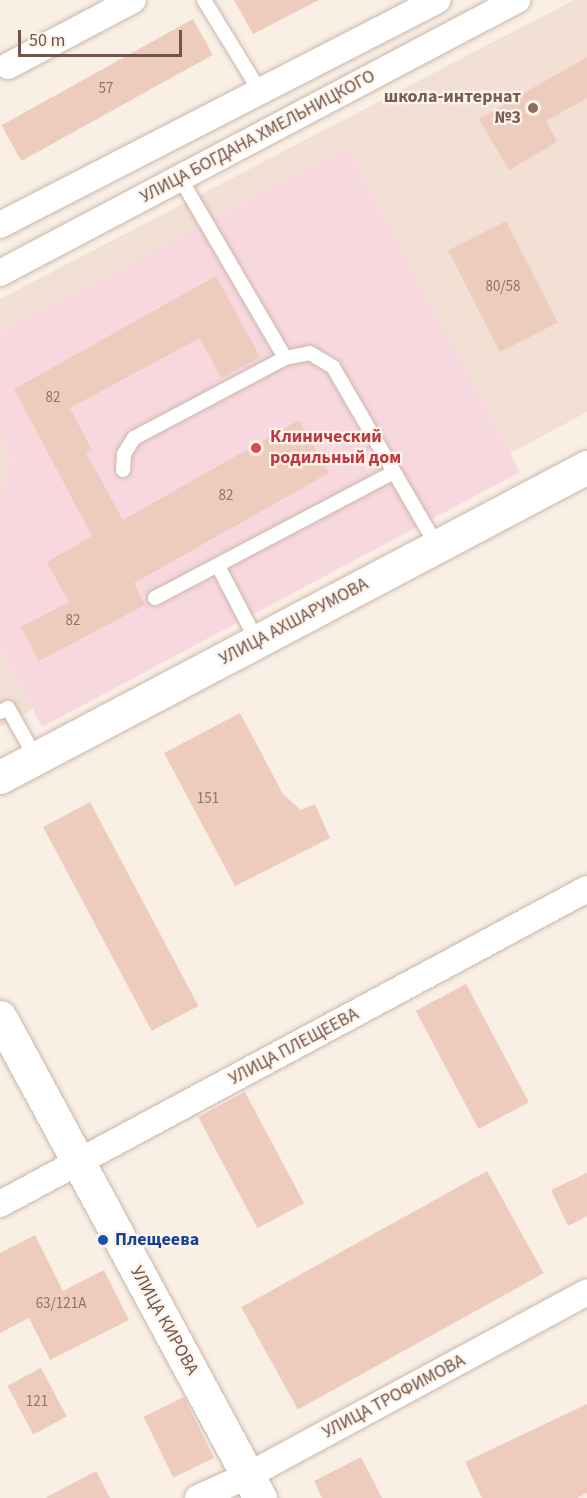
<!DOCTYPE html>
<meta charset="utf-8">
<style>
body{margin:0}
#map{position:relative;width:587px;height:1498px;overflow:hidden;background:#faefe4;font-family:"Source Sans 3",sans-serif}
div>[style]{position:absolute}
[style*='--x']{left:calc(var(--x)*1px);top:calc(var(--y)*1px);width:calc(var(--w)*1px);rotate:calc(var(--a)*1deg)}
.residential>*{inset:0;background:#f1e0d3}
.medical>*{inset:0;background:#f7d8de}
.building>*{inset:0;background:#edccbe;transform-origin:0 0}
.roads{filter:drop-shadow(0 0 2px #cab6ab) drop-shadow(0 0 2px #cab6ab)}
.lane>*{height:14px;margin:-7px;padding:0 7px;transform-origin:7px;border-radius:7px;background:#fff}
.street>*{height:26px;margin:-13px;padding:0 13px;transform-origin:13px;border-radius:13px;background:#fff}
.secondary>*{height:33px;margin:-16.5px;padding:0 16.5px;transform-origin:16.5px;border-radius:16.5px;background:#fff}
.dots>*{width:16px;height:16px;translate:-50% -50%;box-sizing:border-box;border:3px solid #fdf4ea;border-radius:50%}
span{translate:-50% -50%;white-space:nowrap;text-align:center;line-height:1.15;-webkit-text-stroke:4.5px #fdf4ea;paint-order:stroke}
.number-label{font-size:15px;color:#8f7368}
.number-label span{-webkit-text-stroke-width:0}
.education-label{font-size:18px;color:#785e54;font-weight:700}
.right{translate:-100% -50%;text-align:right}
.street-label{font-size:18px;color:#70554c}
.health-label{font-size:18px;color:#be3a42;font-weight:700}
.left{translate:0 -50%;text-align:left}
.transit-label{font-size:18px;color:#164399;font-weight:700}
.scale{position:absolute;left:18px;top:30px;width:164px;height:27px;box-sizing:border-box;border:3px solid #70554c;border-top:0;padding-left:8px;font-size:18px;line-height:21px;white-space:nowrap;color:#70554c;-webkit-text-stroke:4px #fdf4ea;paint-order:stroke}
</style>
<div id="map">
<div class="residential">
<i style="clip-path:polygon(574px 0,587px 0,587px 412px,0 727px,0 299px)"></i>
</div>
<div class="medical">
<i style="clip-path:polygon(347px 148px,520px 472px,42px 727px,0 646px,0 493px,12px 461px,0 434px,0 333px)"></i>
</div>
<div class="building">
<i style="clip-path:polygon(234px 0,319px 0,253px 34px)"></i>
<i style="left:193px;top:19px;width:41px;height:219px;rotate:61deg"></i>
<i style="clip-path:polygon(587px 57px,587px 98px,546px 121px,557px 142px,509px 170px,479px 119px)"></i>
<i style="left:506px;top:221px;width:114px;height:65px;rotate:63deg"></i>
<i style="clip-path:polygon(216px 276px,260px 357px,221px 378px,200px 338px,70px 408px,92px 450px,86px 453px,123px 520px,299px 420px,329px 473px,134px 583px,145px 605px,39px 661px,21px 627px,69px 602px,47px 562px,92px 536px,14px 389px)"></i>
<i style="clip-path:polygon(240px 713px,283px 794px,301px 810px,315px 804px,330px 838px,235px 886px,164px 753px)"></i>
<i style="left:90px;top:802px;width:231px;height:53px;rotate:62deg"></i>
<i style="left:466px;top:984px;width:134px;height:57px;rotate:62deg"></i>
<i style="left:245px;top:1092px;width:126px;height:53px;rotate:62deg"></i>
<i style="left:487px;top:1171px;width:117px;height:281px;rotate:61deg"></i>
<i style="clip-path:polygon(587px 1173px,587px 1216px,568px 1226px,551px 1190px)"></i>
<i style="clip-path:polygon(35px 1235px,63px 1291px,104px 1270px,129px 1320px,50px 1360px,29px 1318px,0 1333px,0 1253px)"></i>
<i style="left:41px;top:1368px;width:55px;height:38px;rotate:62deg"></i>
<i style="left:184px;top:1397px;width:68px;height:45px;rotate:64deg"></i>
<i style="clip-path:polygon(587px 1404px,587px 1493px,577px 1498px,482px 1498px,465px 1462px)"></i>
<i style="clip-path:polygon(361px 1457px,382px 1498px,322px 1498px,314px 1481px)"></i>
<i style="clip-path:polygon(96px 1471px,110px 1498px,45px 1498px)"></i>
</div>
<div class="roads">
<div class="lane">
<i style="--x:204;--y:0;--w:109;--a:58.5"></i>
<i style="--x:180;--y:178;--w:208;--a:59.7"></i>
<i style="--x:123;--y:470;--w:16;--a:-86"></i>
<i style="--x:124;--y:454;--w:19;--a:-58"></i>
<i style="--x:134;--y:438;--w:171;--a:-27.9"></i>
<i style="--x:285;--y:358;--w:25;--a:-11"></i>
<i style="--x:310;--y:353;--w:27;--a:31"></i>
<i style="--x:333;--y:367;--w:207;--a:59.8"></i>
<i style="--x:218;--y:566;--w:85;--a:62.5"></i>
<i style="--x:155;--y:598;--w:270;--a:-27.8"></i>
<i style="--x:0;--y:712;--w:9;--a:-27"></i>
<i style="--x:8;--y:708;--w:57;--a:60.8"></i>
</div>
<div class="street">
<i style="--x:8;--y:66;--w:141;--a:-27.8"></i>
<i style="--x:0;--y:225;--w:492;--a:-27.2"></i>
<i style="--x:0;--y:273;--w:585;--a:-27.84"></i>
<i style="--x:0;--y:1204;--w:666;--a:-28.22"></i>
<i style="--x:198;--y:1498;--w:56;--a:-24.3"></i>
<i style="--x:249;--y:1475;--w:384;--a:-28.4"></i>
</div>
<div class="secondary">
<i style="--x:0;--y:777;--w:664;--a:-27.84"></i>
<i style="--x:0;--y:1017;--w:547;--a:61.61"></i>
</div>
</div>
<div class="dots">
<i style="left:533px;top:108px;background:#8d6e63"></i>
<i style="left:256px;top:448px;background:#e0444e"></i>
<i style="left:103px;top:1240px;background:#1a4fb4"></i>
</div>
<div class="number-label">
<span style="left:106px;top:89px">57</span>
<span style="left:503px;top:287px">80/58</span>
<span style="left:53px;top:398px">82</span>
<span style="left:226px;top:496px">82</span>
<span style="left:73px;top:621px">82</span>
<span style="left:208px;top:799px">151</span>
<span style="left:61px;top:1304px">63/121А</span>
<span style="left:37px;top:1402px">121</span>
</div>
<div class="education-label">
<span class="right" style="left:521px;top:108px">школа-интернат<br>№3</span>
</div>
<div class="street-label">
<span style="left:258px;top:137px;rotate:-28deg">УЛИЦА БОГДАНА ХМЕЛЬНИЦКОГО</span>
<span style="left:294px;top:622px;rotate:-28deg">УЛИЦА АХШАРУМОВА</span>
<span style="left:294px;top:1047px;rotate:-28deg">УЛИЦА ПЛЕЩЕЕВА</span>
<span style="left:164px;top:1321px;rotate:61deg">УЛИЦА КИРОВА</span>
<span style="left:394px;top:1397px;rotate:-28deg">УЛИЦА ТРОФИМОВА</span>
</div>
<div class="health-label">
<span class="left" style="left:270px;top:448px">Клинический<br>родильный дом</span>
</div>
<div class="transit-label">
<span class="left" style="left:115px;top:1240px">Плещеева</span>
</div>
<div class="scale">50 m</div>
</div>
